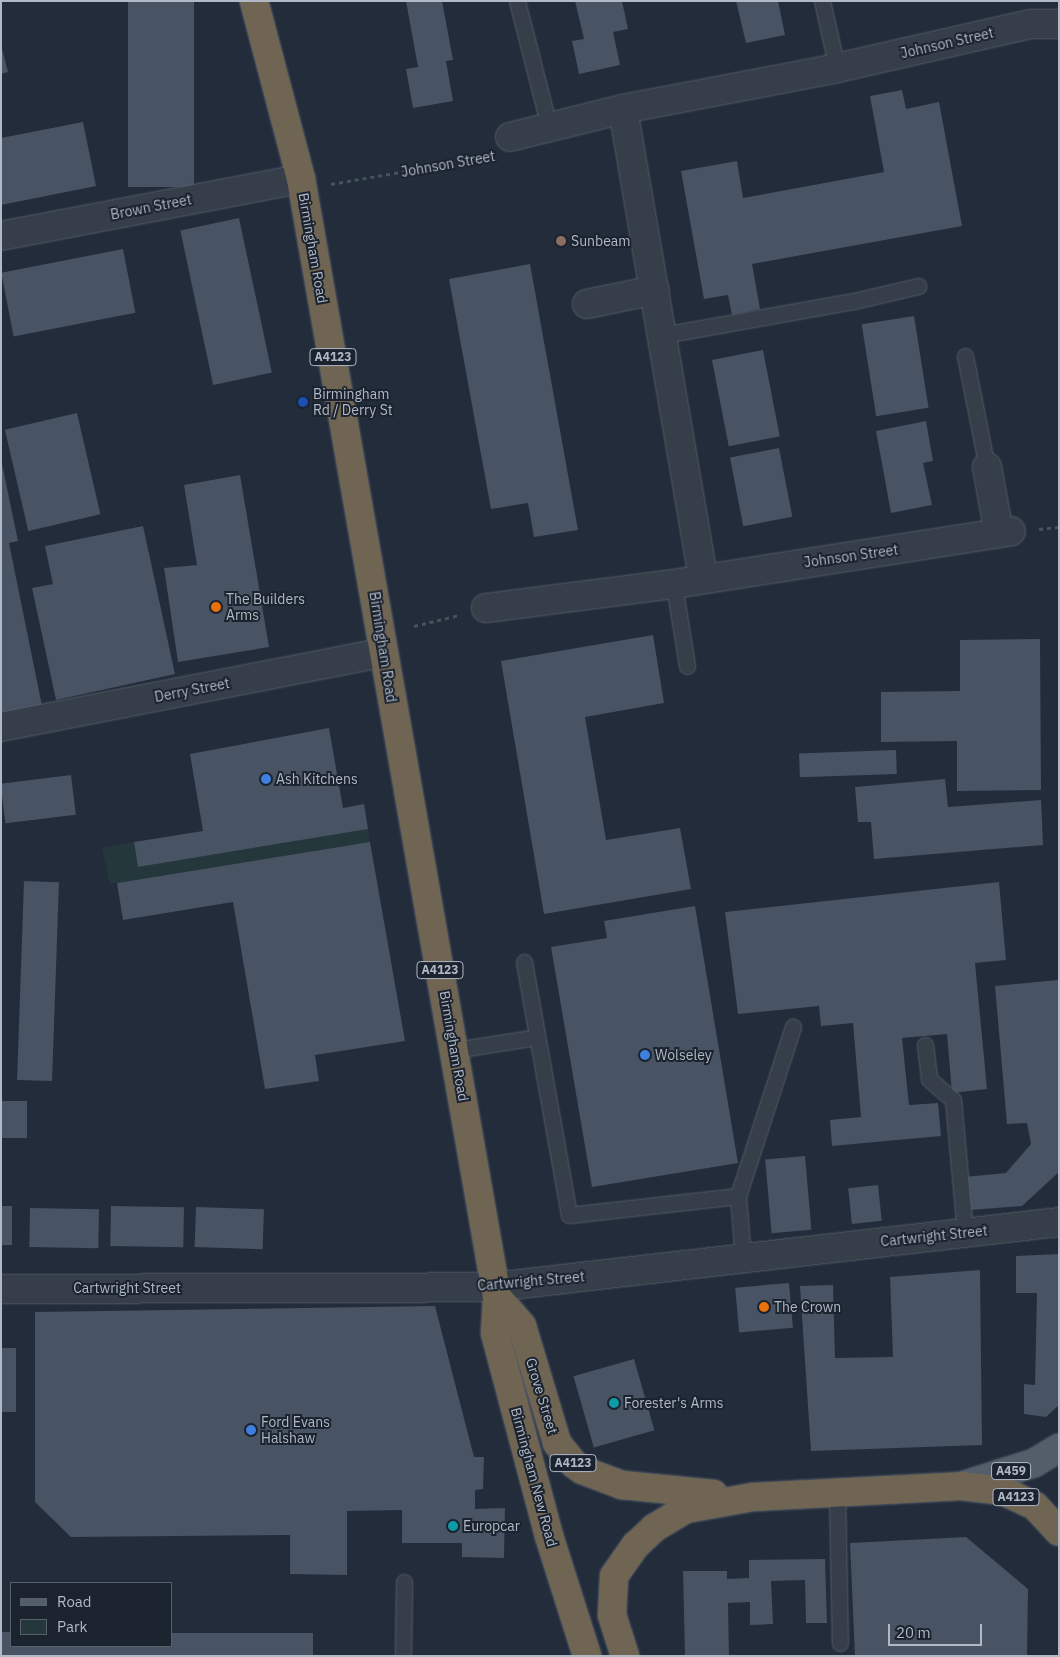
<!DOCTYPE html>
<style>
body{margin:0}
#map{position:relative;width:1060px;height:1657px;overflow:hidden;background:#222c3a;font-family:"IBM Plex Sans",sans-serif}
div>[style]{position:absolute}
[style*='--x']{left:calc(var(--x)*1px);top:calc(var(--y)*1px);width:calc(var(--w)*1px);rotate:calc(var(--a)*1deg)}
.green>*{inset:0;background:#24383b}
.building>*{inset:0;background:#485363;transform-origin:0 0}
.path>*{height:3px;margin-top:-1.5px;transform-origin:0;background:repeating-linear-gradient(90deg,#425558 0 4px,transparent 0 8px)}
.roads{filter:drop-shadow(0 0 1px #545c68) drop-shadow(0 0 1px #545c68)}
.lane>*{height:15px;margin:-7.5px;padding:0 7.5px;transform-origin:7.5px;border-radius:7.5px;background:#363e4a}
.street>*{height:28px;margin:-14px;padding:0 14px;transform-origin:14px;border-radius:14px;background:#363e4a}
.primary>*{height:28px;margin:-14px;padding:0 14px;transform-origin:14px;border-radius:14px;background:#545d6a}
.highway>*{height:28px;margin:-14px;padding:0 14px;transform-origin:14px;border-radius:14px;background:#706453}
.dots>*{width:14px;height:14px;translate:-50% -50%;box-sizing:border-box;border:2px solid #1b232f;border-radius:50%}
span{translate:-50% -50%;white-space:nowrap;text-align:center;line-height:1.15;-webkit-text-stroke:4px #1b232f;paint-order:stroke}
.shield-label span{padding:1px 4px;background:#1b232f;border:1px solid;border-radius:4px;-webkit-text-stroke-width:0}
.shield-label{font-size:12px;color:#b1b9c6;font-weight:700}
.street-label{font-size:14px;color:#b1b9c6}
.poi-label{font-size:14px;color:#b1b9c6}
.left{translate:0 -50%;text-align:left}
.frame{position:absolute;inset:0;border:2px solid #b1b9c6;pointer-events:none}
.legend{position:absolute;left:10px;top:1582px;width:162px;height:65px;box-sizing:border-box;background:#1b232f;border:1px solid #575f6b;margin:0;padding:6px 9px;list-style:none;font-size:15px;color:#b1b9c6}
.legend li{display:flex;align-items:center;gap:10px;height:25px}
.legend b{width:25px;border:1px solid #575f6b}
.scale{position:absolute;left:888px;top:1624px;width:94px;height:22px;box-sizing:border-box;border:2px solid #b1b9c6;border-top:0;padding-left:6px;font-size:15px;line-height:18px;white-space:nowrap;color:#b1b9c6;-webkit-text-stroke:4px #1b232f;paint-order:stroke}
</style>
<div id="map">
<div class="green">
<i style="clip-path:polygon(368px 829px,370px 842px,110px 884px,102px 848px,134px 842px,139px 867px)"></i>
</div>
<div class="building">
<i style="left:128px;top:1px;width:66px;height:186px"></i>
<i style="clip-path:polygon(406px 1px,442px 1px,453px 60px,446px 61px,453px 101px,413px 108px,406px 69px,418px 67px)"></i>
<i style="clip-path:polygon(575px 1px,622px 1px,628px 29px,613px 32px,620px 65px,579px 74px,572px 41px,584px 39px)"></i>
<i style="clip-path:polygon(736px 1px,778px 1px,785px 35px,746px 43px)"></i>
<i style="clip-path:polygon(1px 45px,8px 72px,1px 74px)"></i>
<i style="clip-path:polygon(902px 90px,906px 109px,939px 102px,962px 226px,752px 264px,760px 309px,732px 315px,728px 295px,704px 299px,681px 171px,737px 161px,743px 198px,884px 172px,870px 96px)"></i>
<i style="clip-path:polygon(83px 122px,96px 186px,1px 205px,1px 138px)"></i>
<i style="left:239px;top:218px;width:158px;height:60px;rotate:78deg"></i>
<i style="left:123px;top:249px;width:65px;height:124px;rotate:79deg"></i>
<i style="clip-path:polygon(530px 264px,578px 530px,534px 537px,528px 503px,491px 509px,449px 279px)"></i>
<i style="left:914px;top:316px;width:93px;height:53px;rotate:81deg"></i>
<i style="left:763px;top:350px;width:88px;height:52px;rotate:79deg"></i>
<i style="left:77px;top:413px;width:104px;height:74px;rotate:77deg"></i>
<i style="clip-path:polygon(926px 421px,933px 461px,923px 463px,932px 505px,891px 513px,876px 431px)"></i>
<i style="left:779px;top:448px;width:70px;height:50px;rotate:79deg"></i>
<i style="clip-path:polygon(1px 459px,18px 541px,9px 543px,42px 706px,1px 715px)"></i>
<i style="clip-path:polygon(240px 475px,269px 647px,178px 662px,164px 568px,197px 565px,184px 485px)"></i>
<i style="clip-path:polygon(143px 526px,175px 674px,56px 700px,32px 588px,53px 584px,45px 546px)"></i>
<i style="clip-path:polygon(653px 635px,664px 703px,585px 717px,606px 840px,680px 828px,691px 889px,544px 914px,501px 661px)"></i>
<i style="clip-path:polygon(1040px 639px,1041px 790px,957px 791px,957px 741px,881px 742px,881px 692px,960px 691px,960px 640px)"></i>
<i style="clip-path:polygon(329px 728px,343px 808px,364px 804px,368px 829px,138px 867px,134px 842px,203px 831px,190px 754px)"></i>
<i style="left:896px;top:750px;width:24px;height:97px;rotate:88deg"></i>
<i style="left:71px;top:775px;width:40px;height:71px;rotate:83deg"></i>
<i style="clip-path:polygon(945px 779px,948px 807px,1041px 800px,1043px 845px,874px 859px,871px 822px,858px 822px,855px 787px)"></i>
<i style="clip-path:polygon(370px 842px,405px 1041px,315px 1055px,319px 1081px,265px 1089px,233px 902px,123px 920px,117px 883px)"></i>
<i style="left:24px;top:881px;width:35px;height:199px;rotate:2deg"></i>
<i style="clip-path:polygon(999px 882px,1006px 960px,975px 963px,987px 1089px,952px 1093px,947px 1034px,902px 1038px,909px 1105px,938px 1103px,941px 1136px,832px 1146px,830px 1120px,861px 1117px,853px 1023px,821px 1026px,819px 1006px,738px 1014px,725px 912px)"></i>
<i style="clip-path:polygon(695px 906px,738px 1163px,592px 1187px,551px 947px,607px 938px,604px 921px)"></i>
<i style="clip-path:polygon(1058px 980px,1059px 1172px,1022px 1206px,970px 1210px,964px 1177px,1006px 1173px,1031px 1144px,1027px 1123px,1007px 1124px,995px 986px)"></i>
<i style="left:1px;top:1101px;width:26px;height:37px"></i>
<i style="left:805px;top:1156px;width:74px;height:40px;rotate:85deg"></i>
<i style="left:878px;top:1185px;width:36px;height:30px;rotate:84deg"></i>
<i style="left:1px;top:1206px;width:11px;height:39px"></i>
<i style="left:111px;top:1206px;width:73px;height:40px;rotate:1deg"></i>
<i style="left:196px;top:1207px;width:68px;height:40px;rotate:2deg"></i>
<i style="left:30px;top:1208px;width:69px;height:39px;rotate:1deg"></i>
<i style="clip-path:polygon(1059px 1254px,1059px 1405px,1046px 1417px,1024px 1414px,1024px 1384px,1035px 1385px,1037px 1293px,1016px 1293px,1016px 1256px)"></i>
<i style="clip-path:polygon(980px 1270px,982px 1445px,811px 1451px,800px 1286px,833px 1285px,835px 1358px,893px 1357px,890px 1277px)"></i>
<i style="left:789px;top:1283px;width:45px;height:54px;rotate:85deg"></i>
<i style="clip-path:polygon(435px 1306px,474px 1457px,484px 1457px,483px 1489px,475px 1490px,475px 1509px,505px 1508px,504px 1558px,462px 1557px,462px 1543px,402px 1543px,402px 1510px,347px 1511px,347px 1575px,290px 1574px,290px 1535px,71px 1537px,35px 1502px,35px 1312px)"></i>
<i style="left:1px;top:1348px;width:15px;height:64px"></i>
<i style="left:634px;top:1359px;width:74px;height:63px;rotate:74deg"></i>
<i style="clip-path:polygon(966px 1537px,1028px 1589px,1027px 1656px,855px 1656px,850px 1543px)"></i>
<i style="clip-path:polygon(825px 1559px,827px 1623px,806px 1623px,805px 1580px,771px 1581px,773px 1624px,750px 1625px,750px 1602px,728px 1603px,729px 1656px,685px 1656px,683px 1571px,727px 1571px,727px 1579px,749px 1578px,749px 1560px)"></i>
<i style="clip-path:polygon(1px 1632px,11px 1632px,11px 1646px,171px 1646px,171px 1633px,313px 1633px,313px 1656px,1px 1656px)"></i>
</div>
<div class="path">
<i style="--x:331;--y:184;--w:158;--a:-9.8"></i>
<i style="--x:1039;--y:529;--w:20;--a:-6"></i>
<i style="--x:414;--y:626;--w:46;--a:-13.7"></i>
</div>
<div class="roads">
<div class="lane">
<i style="--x:517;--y:1;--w:130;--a:75.7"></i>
<i style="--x:822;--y:1;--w:69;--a:77.4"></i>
<i style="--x:663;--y:335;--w:194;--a:-10.1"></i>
<i style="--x:854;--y:301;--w:66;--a:-13.2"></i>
<i style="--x:965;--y:356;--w:113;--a:78.8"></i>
<i style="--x:674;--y:584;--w:83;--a:81"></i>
<i style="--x:524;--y:962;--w:257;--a:79.9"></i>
<i style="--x:569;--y:1215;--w:170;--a:-6.4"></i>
<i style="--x:738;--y:1196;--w:62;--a:85.4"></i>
<i style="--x:925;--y:1045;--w:34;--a:83"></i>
<i style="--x:929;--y:1079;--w:32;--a:41"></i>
<i style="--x:953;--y:1100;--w:134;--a:84.8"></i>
<i style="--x:455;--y:1050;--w:83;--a:-9"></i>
<i style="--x:738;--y:1196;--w:178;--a:-72"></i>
<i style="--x:837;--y:1492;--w:151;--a:88.9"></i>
<i style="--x:403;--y:1656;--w:74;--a:-89.2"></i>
</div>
<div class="street">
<i style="--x:623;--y:109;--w:476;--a:80.3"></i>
<i style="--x:510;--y:137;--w:116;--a:-13.9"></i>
<i style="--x:623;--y:109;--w:218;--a:-10.8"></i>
<i style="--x:837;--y:68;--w:199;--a:-12.8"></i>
<i style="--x:1031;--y:24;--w:28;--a:0"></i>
<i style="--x:1;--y:236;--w:305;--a:-10.8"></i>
<i style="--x:587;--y:304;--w:69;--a:-11.6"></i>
<i style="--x:987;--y:467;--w:67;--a:79.7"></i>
<i style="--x:486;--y:608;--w:190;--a:-7.3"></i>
<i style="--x:674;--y:584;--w:341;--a:-8.9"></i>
<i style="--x:1;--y:727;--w:389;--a:-11"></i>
<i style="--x:1;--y:1289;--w:493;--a:-0.2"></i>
<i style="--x:494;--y:1287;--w:569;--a:-6.56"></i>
</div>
<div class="primary">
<i style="--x:961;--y:1486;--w:77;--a:-17.5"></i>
<i style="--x:1034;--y:1463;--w:29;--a:-31"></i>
</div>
<div class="highway">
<i style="--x:254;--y:1;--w:184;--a:75.2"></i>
<i style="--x:301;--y:179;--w:1135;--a:80.06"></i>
<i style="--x:497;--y:1297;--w:36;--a:93"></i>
<i style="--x:495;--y:1333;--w:210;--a:75.1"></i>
<i style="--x:549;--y:1536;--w:126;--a:72.4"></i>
<i style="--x:497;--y:1297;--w:38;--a:49"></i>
<i style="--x:522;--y:1326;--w:122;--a:73.3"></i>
<i style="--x:557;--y:1443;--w:27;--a:51"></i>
<i style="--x:574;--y:1464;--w:10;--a:37"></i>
<i style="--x:582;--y:1470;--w:43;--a:20.6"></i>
<i style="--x:622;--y:1485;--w:92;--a:5.6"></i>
<i style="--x:625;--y:1656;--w:43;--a:-107.6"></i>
<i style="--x:612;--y:1615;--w:39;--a:-87"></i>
<i style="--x:614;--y:1576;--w:38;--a:-55"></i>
<i style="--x:636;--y:1545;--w:25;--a:-43"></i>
<i style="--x:654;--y:1528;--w:37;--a:-31"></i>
<i style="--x:686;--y:1509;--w:68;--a:-10.2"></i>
<i style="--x:753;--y:1497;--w:208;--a:-3"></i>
<i style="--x:961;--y:1486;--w:42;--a:6.8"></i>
<i style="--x:1003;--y:1491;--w:35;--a:25"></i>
<i style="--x:1035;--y:1506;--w:35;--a:47"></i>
</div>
</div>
<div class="dots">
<i style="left:561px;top:241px;background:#8d6e63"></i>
<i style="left:303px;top:402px;background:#1a4fb4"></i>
<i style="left:216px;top:607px;background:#e8710a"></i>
<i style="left:266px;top:779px;background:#3f7fe0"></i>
<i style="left:645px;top:1055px;background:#3f7fe0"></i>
<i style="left:764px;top:1307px;background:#e8710a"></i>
<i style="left:614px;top:1403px;background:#0f9aa8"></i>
<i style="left:251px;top:1430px;background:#3f7fe0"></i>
<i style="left:453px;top:1526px;background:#0f9aa8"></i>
</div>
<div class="shield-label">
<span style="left:333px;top:357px">A4123</span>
<span style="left:440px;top:970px">A4123</span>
<span style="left:573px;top:1463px">A4123</span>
<span style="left:1011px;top:1471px">A459</span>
<span style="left:1016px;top:1497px">A4123</span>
</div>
<div class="street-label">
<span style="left:947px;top:43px;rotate:-13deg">Johnson Street</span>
<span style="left:448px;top:164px;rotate:-10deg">Johnson Street</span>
<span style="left:151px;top:207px;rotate:-11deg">Brown Street</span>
<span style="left:313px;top:248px;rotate:80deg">Birmingham Road</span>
<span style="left:851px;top:556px;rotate:-8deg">Johnson Street</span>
<span style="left:383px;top:647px;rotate:81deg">Birmingham Road</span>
<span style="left:192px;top:690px;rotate:-11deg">Derry Street</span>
<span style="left:454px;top:1046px;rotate:80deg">Birmingham Road</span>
<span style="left:934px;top:1236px;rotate:-6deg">Cartwright Street</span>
<span style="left:531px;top:1281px;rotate:-5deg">Cartwright Street</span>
<span style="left:127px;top:1288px">Cartwright Street</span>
<span style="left:542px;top:1396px;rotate:73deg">Grove Street</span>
<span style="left:534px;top:1477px;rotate:75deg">Birmingham New Road</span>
</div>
<div class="poi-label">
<span class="left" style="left:571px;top:241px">Sunbeam</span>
<span class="left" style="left:313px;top:402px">Birmingham<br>Rd / Derry St</span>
<span class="left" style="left:226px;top:607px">The Builders<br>Arms</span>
<span class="left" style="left:276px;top:779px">Ash Kitchens</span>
<span class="left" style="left:655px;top:1055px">Wolseley</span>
<span class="left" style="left:774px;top:1307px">The Crown</span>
<span class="left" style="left:624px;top:1403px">Forester's Arms</span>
<span class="left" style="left:261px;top:1430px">Ford Evans<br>Halshaw</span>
<span class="left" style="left:463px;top:1526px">Europcar</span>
</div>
<div class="frame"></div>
<ul class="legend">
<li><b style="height:6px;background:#545d6a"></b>Road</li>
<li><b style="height:14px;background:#24383b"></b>Park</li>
</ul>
<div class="scale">20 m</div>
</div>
